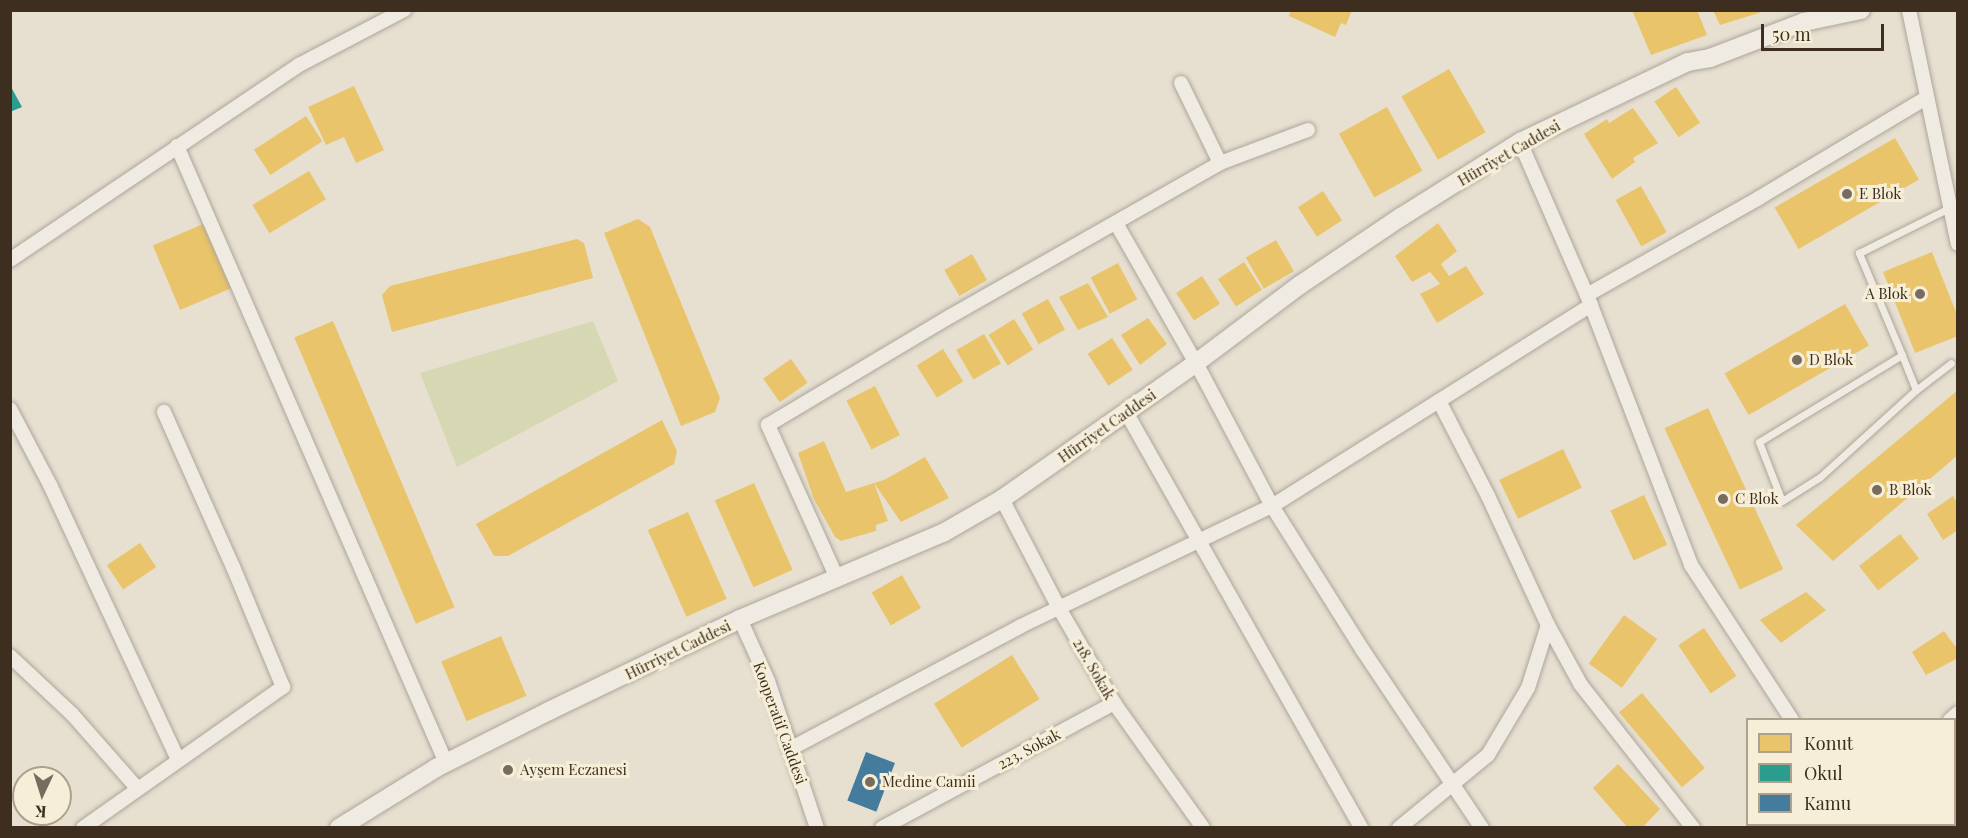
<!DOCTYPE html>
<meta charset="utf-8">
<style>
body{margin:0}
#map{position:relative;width:1968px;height:838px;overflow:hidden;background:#e7e0d1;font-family:"Playfair Display",serif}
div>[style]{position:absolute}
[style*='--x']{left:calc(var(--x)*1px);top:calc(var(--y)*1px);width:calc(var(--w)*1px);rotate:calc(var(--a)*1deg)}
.green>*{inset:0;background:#d6d7b3}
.homes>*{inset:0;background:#e9c46a;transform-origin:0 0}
.schools>*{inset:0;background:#2a9d8f}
.public>*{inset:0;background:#457b9d;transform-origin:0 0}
.roads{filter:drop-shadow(0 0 2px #ada599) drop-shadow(0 0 2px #ada599)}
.lane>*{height:7px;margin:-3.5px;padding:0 3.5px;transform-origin:3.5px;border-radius:3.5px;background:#efebe3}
.street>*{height:14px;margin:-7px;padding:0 7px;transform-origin:7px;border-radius:7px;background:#efebe3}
.secondary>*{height:18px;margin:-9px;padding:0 9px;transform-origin:9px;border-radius:9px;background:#efebe3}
.dots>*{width:16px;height:16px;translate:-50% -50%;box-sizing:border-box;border:3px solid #f7eed8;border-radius:50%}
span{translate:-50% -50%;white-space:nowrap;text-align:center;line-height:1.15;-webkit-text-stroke:6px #f7eed8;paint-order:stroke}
.street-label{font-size:15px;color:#3d2e20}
.poi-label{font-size:15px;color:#3d2e20}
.left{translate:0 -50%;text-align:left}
.right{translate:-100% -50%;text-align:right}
.frame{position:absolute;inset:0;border:12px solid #3d2e20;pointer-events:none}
.legend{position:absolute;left:1746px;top:718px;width:210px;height:108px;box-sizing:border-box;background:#f7eed8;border:2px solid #ada18e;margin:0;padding:8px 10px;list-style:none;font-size:18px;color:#3d2e20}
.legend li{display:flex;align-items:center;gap:12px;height:30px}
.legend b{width:30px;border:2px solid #ada18e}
.north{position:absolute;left:12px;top:766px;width:60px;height:60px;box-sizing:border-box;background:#f7eed8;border:2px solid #ada18e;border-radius:50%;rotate:184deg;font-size:16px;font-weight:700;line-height:24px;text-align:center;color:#3d2e20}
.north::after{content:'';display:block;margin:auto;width:21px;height:27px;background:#786c5e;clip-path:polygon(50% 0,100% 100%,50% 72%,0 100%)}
.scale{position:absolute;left:1761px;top:24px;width:123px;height:27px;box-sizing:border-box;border:3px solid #3d2e20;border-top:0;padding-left:8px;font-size:18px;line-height:21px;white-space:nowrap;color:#3d2e20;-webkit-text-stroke:4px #f7eed8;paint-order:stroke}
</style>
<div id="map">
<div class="green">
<i style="clip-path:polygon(593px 321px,618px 381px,457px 467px,420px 373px)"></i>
</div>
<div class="homes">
<i style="clip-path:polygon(1291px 10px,1352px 10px,1346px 25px,1341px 23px,1335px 37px,1289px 16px)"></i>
<i style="clip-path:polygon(1632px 10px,1697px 10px,1707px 35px,1651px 55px)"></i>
<i style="clip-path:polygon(1713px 10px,1765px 10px,1765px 11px,1720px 25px)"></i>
<i style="left:1449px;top:69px;width:73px;height:55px;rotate:60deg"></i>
<i style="clip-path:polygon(354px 86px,384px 150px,356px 163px,344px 137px,326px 145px,308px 107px)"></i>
<i style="left:1676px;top:87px;width:43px;height:26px;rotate:56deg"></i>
<i style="left:1387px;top:107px;width:73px;height:55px;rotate:61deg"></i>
<i style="clip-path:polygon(1633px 108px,1658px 143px,1633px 158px,1635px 162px,1612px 179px,1584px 134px,1607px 119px,1609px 123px)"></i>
<i style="left:306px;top:116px;width:30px;height:62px;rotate:57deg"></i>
<i style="left:1895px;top:138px;width:48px;height:139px;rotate:60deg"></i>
<i style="left:309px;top:171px;width:33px;height:66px;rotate:59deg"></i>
<i style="left:1641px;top:186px;width:53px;height:29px;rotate:61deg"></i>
<i style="left:1323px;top:191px;width:35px;height:30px;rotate:57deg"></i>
<i style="clip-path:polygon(638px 219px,650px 227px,720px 398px,715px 412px,681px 426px,604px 233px)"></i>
<i style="left:208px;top:222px;width:70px;height:60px;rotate:67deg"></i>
<i style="clip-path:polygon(1438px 223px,1457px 251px,1441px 264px,1449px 276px,1466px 266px,1484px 294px,1437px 323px,1420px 294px,1440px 284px,1430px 272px,1412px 282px,1395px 256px)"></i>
<i style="clip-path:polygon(577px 239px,584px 243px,593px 278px,392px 332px,382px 295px,390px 286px)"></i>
<i style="left:1276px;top:240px;width:36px;height:35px;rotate:60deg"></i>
<i style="clip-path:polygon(1932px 252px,1958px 317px,1958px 336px,1915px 353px,1883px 272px)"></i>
<i style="left:972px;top:254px;width:30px;height:32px;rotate:60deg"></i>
<i style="left:1244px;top:262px;width:33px;height:31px;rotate:57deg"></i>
<i style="left:1118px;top:263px;width:41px;height:31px;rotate:62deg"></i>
<i style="left:1202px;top:276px;width:33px;height:31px;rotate:57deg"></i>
<i style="clip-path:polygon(1088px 283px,1108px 317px,1078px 330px,1059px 297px)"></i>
<i style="left:1048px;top:299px;width:35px;height:30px;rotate:61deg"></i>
<i style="left:1845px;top:304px;width:48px;height:139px;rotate:60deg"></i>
<i style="clip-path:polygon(1148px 318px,1167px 344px,1140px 365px,1121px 335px)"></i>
<i style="left:1014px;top:319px;width:36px;height:30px;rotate:58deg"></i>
<i style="left:333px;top:321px;width:311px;height:42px;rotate:67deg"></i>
<i style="left:984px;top:334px;width:34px;height:32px;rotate:60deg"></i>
<i style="left:1112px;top:338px;width:38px;height:29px;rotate:57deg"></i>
<i style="left:943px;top:349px;width:38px;height:31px;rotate:58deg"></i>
<i style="left:791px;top:359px;width:29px;height:34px;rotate:55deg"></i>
<i style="left:875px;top:386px;width:55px;height:32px;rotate:63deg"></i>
<i style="clip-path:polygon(1958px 390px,1958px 455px,1833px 561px,1796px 525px)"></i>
<i style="left:1708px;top:408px;width:178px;height:48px;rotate:65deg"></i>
<i style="clip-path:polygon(662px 420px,677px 451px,674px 464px,508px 556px,494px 556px,476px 524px)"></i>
<i style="clip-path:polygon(824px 441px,846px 492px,874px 483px,884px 480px,925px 457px,949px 498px,901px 522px,874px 483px,888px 521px,876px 525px,876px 531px,841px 541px,835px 537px,814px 499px,798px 453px)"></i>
<i style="left:1563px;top:449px;width:43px;height:71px;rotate:64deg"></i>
<i style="left:754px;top:483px;width:95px;height:43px;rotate:66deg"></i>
<i style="left:1644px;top:495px;width:55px;height:37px;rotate:65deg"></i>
<i style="clip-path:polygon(1953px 496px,1958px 504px,1958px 530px,1943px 540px,1927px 514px)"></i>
<i style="left:688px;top:512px;width:95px;height:44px;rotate:66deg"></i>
<i style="left:1900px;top:534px;width:31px;height:52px;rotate:52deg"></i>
<i style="left:140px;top:543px;width:29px;height:40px;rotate:56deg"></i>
<i style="left:902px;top:575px;width:38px;height:35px;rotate:60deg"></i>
<i style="clip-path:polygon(1806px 592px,1826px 610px,1781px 643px,1760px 620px)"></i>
<i style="left:1624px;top:615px;width:41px;height:60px;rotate:36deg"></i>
<i style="left:1704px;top:628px;width:58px;height:31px;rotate:56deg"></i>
<i style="clip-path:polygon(1944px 631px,1958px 650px,1958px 658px,1926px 675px,1912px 652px)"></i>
<i style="left:501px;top:636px;width:65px;height:65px;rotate:67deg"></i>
<i style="left:1012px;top:655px;width:52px;height:92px;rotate:58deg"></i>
<i style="left:1642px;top:693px;width:98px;height:30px;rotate:50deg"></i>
<i style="clip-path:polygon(1618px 764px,1660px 809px,1642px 828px,1628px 828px,1593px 788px)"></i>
</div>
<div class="schools">
<i style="clip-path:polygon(10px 85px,22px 107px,10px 112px)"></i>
</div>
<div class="public">
<i style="left:866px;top:752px;width:31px;height:52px;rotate:21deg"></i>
</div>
<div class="roads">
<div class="lane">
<i style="--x:1902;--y:355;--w:167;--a:148.7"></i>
<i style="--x:1759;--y:442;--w:63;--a:68.7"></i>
<i style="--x:1782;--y:501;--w:45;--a:-32.3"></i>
<i style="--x:1820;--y:477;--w:130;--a:-42.2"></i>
<i style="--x:1916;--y:390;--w:38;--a:-112"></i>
<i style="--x:1902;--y:355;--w:111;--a:-112.9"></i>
<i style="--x:1859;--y:253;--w:101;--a:-26.6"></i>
<i style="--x:1916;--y:390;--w:44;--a:-37.6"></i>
</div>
<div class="street">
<i style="--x:1909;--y:10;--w:239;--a:78.2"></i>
<i style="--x:1181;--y:83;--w:89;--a:64"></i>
<i style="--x:1520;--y:142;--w:167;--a:66.4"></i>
<i style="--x:1587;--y:295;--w:289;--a:68.9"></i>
<i style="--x:1691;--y:565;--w:185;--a:56.9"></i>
<i style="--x:177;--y:146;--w:673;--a:66.44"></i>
<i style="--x:1116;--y:223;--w:161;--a:60.3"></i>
<i style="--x:1196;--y:363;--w:162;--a:62"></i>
<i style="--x:1272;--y:506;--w:169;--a:57.8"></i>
<i style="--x:1362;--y:649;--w:216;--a:56.2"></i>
<i style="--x:10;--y:260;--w:349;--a:-34"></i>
<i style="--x:299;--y:65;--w:119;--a:-27.6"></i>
<i style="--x:1587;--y:295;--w:197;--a:-29.4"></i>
<i style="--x:1759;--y:198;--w:195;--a:-30.9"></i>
<i style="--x:1439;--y:401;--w:107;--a:62.7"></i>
<i style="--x:1488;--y:496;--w:142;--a:65.1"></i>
<i style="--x:1548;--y:625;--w:68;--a:61.2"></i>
<i style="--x:1581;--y:685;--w:182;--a:51.9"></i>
<i style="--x:10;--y:409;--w:86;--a:62.2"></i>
<i style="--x:50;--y:485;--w:302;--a:65"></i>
<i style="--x:1126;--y:412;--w:478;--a:60.5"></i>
<i style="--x:1002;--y:499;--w:123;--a:62.4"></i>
<i style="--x:1059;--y:608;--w:110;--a:59.9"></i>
<i style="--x:1114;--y:703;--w:153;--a:54.5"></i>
<i style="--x:837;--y:578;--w:168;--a:-114.3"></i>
<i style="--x:768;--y:425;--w:213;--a:-30.8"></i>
<i style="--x:951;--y:316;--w:309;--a:-29.6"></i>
<i style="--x:1220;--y:163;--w:94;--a:-20.6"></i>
<i style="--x:740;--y:619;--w:68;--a:65.7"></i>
<i style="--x:768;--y:681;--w:155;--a:71.6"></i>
<i style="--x:10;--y:656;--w:85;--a:43.1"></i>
<i style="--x:72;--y:714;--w:98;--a:48.7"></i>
<i style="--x:1950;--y:720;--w:11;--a:-41"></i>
<i style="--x:790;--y:749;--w:262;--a:-28"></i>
<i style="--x:1021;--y:626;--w:278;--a:-25.6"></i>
<i style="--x:1272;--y:506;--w:377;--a:-32.2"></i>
<i style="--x:1861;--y:824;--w:4;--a:63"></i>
<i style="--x:83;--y:828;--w:245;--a:-35.2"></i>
<i style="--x:283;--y:687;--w:130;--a:-112.6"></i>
<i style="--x:233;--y:567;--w:170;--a:-114"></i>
<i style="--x:882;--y:828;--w:264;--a:-28.3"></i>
<i style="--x:1399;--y:828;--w:115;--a:-39.4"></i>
<i style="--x:1488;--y:755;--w:78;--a:-59.2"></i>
<i style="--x:1528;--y:688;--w:66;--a:-72.4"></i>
<i style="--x:1813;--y:828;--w:5;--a:-53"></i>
</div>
<div class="secondary">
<i style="--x:339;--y:828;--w:114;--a:-31.7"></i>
<i style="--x:436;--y:768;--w:127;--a:-26.8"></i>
<i style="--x:549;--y:711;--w:212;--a:-25.7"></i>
<i style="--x:740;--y:619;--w:220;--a:-23"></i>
<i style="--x:943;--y:533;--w:68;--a:-30"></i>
<i style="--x:1002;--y:499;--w:237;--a:-35"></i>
<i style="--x:1196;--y:363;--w:130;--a:-36.9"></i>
<i style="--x:1300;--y:285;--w:122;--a:-34"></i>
<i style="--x:1401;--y:217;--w:141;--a:-32.2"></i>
<i style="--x:1520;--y:142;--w:186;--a:-25.5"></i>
<i style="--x:1688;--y:62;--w:22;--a:-10"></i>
<i style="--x:1710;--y:58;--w:101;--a:-21"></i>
<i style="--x:1804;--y:22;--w:58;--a:-11.9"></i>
</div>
</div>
<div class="dots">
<i style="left:1847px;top:194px;background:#786c5e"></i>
<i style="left:1920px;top:294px;background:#786c5e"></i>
<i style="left:1797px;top:360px;background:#786c5e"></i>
<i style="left:1877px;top:490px;background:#786c5e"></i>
<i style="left:1723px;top:499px;background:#786c5e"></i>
<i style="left:508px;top:770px;background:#786c5e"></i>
<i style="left:870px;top:782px;background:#786c5e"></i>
</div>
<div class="street-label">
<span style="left:1509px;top:153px;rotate:-30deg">Hürriyet Caddesi</span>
<span style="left:1107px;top:426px;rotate:-35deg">Hürriyet Caddesi</span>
<span style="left:678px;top:650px;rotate:-26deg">Hürriyet Caddesi</span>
<span style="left:1094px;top:669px;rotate:60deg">218. Sokak</span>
<span style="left:780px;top:723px;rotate:70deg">Kooperatif Caddesi</span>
<span style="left:1029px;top:749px;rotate:-28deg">223. Sokak</span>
</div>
<div class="poi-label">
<span class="left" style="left:1859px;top:194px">E Blok</span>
<span class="right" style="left:1908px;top:294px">A Blok</span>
<span class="left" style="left:1809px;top:360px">D Blok</span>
<span class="left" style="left:1889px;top:490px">B Blok</span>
<span class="left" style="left:1735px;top:499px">C Blok</span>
<span class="left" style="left:520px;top:770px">Ayşem Eczanesi</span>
<span class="left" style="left:882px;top:782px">Medine Camii</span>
</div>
<div class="frame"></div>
<ul class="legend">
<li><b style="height:16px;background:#e9c46a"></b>Konut</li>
<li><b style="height:16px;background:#2a9d8f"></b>Okul</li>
<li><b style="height:16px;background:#457b9d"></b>Kamu</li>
</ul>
<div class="north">K</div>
<div class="scale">50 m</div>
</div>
